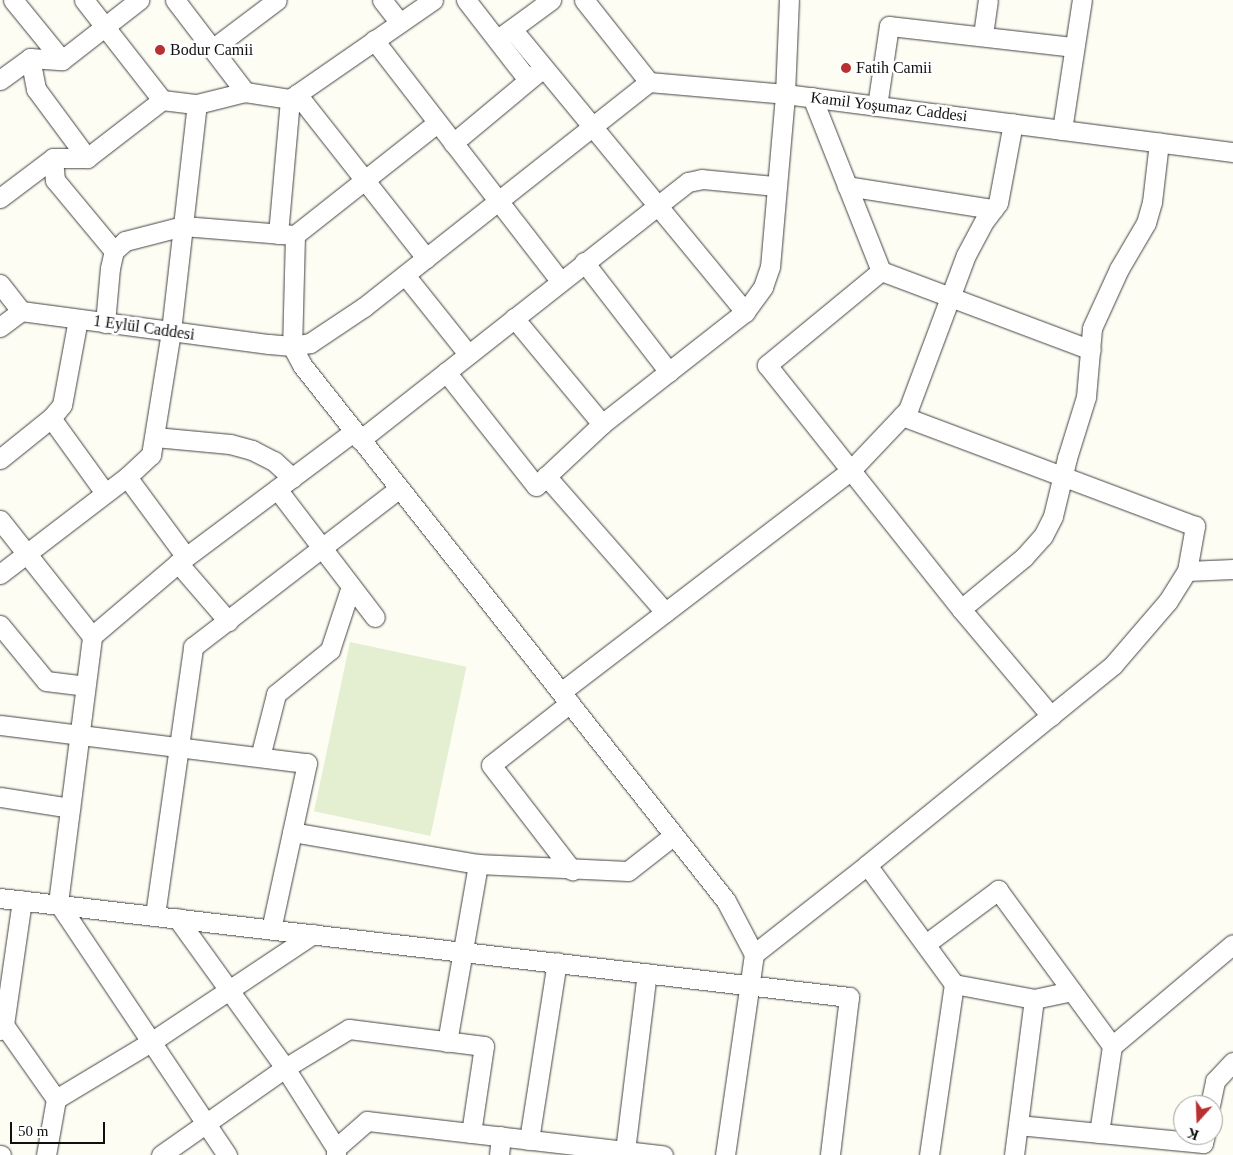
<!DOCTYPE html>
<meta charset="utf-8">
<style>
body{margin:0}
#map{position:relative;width:1233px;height:1155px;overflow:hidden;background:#fefdf4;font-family:"Times New Roman",serif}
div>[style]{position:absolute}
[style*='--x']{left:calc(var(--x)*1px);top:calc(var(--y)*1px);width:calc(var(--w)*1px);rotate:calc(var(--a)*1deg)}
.pitch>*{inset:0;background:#e3efd0;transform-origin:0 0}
.roads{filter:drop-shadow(0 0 1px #434343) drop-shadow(0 0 1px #434343)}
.minor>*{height:19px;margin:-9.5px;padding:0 9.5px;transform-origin:9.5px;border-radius:9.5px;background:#fff}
.dots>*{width:14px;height:14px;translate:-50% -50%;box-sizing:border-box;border:2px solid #fff;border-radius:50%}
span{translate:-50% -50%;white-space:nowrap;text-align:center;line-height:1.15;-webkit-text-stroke:5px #fff;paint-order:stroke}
.poi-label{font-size:16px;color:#101010}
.left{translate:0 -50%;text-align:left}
.street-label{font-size:16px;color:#101010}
.north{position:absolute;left:1173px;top:1095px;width:50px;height:50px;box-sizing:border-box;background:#fff;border:1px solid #9f9f9f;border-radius:50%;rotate:200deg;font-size:14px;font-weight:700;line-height:20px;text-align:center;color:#101010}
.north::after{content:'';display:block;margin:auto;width:18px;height:22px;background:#b93031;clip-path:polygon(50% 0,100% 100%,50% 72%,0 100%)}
.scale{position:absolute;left:10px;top:1122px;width:95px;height:22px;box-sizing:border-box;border:2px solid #101010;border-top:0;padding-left:6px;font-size:15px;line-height:18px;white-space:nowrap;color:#101010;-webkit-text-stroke:4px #fff;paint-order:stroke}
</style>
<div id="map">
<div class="pitch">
<i style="left:350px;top:642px;width:119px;height:173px;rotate:12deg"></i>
</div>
<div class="roads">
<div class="minor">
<i style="--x:13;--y:0;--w:77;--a:50.8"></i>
<i style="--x:84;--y:0;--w:127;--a:52"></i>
<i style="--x:162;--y:100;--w:35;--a:7"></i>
<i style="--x:197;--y:104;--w:49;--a:-14"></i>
<i style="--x:245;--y:92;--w:46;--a:8.8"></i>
<i style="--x:290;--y:99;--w:174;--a:-34.7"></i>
<i style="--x:175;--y:0;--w:116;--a:52.7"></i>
<i style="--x:382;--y:0;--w:29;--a:52"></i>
<i style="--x:466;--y:0;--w:101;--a:52.2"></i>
<i style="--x:584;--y:0;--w:105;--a:51.6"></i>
<i style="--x:649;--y:82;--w:137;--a:5"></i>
<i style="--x:785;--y:94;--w:452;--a:7.4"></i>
<i style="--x:512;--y:29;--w:367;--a:50.5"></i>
<i style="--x:983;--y:35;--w:35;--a:-82"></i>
<i style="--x:502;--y:36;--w:61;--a:-36.3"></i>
<i style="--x:374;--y:40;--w:304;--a:52.3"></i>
<i style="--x:212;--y:49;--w:81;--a:-37"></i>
<i style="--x:30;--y:58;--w:32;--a:79"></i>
<i style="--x:36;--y:89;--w:86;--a:53.5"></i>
<i style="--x:0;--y:80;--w:37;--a:-36"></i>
<i style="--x:30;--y:58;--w:32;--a:4"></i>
<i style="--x:62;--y:60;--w:98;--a:-37.9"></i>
<i style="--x:297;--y:94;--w:209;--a:51.8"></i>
<i style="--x:812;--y:97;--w:187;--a:68.4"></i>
<i style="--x:881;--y:271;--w:148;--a:140.5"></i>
<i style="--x:767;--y:365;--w:312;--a:51.5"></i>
<i style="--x:961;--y:609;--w:140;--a:49.9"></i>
<i style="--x:877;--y:106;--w:81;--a:-81.5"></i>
<i style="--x:889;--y:26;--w:186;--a:6.5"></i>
<i style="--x:1062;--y:130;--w:132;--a:-81.3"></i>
<i style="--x:453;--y:143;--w:117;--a:-39.8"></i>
<i style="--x:53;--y:158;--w:22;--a:85"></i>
<i style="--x:55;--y:180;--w:92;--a:50.3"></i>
<i style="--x:847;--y:186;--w:148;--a:9"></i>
<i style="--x:0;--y:198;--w:66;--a:-37"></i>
<i style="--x:53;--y:158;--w:34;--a:0"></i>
<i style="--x:87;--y:158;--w:95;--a:-37.7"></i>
<i style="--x:278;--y:234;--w:136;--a:-84.9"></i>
<i style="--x:295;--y:235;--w:111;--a:91.5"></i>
<i style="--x:292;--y:346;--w:21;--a:62"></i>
<i style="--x:302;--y:365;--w:683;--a:51.65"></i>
<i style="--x:726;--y:901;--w:60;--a:62.2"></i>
<i style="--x:754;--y:954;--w:203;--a:98.2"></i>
<i style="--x:584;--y:262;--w:139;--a:52.3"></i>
<i style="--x:881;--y:271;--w:224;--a:20.6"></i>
<i style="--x:405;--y:275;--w:101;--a:51.4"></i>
<i style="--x:0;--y:284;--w:34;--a:52"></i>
<i style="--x:514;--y:318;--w:138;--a:50.3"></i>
<i style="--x:78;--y:319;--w:87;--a:100.5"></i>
<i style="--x:62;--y:405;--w:17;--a:130"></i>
<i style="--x:51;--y:418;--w:92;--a:54.2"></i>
<i style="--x:105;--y:323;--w:55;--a:-84.8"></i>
<i style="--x:110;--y:268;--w:17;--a:-77"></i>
<i style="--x:114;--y:251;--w:15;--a:-42"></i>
<i style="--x:125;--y:241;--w:60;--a:-14.5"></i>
<i style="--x:183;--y:226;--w:112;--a:4.6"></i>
<i style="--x:295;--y:235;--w:181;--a:-38.3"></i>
<i style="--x:0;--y:327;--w:26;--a:-37"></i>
<i style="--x:21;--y:311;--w:250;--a:7.6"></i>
<i style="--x:269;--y:344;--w:23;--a:5"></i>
<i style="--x:292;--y:346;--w:18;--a:-9"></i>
<i style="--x:310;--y:343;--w:65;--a:-33.7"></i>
<i style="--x:364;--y:307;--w:363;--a:-38.3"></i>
<i style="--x:446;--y:372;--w:145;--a:51.7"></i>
<i style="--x:536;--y:486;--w:91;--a:-43.2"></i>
<i style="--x:602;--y:424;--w:182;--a:-38.1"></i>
<i style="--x:745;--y:312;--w:31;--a:-54"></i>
<i style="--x:763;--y:287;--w:21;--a:-71"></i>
<i style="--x:770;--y:267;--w:174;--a:-85"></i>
<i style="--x:785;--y:94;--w:94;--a:-87.6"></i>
<i style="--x:155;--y:437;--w:75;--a:5.3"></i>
<i style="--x:230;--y:444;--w:23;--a:15"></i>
<i style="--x:252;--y:450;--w:25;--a:27"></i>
<i style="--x:274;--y:461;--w:25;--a:43"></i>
<i style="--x:360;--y:440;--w:417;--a:-38.2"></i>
<i style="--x:688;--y:182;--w:14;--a:-12"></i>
<i style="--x:702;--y:179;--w:73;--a:5.5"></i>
<i style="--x:0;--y:459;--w:65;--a:-38.8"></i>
<i style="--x:546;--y:476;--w:181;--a:48.8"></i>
<i style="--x:127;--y:477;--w:99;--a:53.6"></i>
<i style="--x:277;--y:489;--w:161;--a:52.6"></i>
<i style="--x:0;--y:520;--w:148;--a:51.6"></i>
<i style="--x:178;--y:563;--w:77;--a:49.2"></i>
<i style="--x:1187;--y:571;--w:46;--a:-2.5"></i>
<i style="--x:0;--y:574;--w:160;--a:-37.4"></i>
<i style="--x:127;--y:477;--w:33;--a:-43"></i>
<i style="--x:151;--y:455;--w:126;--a:-80.8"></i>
<i style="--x:171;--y:331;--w:228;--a:-83.5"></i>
<i style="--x:961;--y:609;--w:82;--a:-39.5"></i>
<i style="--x:1024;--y:557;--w:28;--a:-48"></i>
<i style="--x:1043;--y:536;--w:22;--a:-63"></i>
<i style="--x:1053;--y:516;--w:60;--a:-76.4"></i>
<i style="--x:1067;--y:458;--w:64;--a:-72.7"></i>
<i style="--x:1086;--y:397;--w:69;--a:-85"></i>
<i style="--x:1092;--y:328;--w:65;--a:-65.4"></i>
<i style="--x:1119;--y:269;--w:53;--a:-59.6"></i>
<i style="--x:1146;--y:223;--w:22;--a:-74"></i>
<i style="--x:1152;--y:202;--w:60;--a:-83.3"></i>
<i style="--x:0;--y:625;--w:72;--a:50.6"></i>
<i style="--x:46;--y:681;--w:39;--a:7"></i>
<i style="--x:561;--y:692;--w:365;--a:-37.4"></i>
<i style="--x:851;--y:470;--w:83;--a:-46.5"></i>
<i style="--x:908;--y:410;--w:165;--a:-69.5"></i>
<i style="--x:966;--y:255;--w:40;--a:-62"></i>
<i style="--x:985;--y:220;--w:21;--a:-53"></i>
<i style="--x:998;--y:203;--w:81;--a:-79.4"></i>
<i style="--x:570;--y:703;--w:100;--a:141.9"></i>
<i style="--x:491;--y:765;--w:133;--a:52.4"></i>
<i style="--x:0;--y:725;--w:309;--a:7.1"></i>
<i style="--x:307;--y:763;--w:170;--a:102.2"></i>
<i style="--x:260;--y:757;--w:65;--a:-75.7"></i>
<i style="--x:276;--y:694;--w:70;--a:-39.2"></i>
<i style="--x:330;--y:650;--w:67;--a:-71.8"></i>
<i style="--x:0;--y:797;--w:71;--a:8.9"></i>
<i style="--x:292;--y:832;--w:189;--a:9.8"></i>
<i style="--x:478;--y:864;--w:150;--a:2.7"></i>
<i style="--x:628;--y:871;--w:58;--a:-38"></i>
<i style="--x:867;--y:865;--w:317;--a:-39.1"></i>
<i style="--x:1113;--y:665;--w:84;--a:-49.3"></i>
<i style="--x:1168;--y:601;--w:36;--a:-58"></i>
<i style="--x:1187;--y:571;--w:46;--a:-79.9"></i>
<i style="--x:1195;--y:526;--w:313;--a:-159.4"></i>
<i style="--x:0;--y:898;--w:855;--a:6.65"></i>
<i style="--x:849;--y:997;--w:159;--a:96.9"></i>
<i style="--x:155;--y:915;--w:271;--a:-81.9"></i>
<i style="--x:193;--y:647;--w:259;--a:-37.6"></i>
<i style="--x:177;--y:918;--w:185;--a:54.2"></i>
<i style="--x:285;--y:1068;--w:95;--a:57.5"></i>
<i style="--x:336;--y:1148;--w:7;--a:90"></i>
<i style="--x:927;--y:943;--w:89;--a:-36.7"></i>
<i style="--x:998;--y:890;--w:193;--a:53.8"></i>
<i style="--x:754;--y:954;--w:144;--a:-38.2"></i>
<i style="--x:867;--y:865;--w:147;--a:53.8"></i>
<i style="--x:954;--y:984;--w:81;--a:10.6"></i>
<i style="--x:1034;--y:999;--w:38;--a:-12"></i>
<i style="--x:0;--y:1025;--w:4;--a:0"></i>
<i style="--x:4;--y:1025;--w:90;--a:54.9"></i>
<i style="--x:56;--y:1099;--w:57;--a:100.1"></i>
<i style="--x:0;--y:1030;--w:6;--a:-51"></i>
<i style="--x:4;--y:1025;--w:126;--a:-81.8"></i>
<i style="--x:447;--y:1042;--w:181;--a:-80.1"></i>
<i style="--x:56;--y:1099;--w:111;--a:-31"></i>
<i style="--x:151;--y:1042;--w:195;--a:-33.7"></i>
<i style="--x:1210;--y:1105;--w:25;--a:-78"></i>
<i style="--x:1215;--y:1081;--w:26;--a:-47"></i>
<i style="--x:1018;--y:1125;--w:186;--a:5.6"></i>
<i style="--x:1203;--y:1143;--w:8;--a:-76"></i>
<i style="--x:1099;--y:1133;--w:88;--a:-81.5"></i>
<i style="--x:1112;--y:1046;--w:158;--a:-40.1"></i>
<i style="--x:529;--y:1140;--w:180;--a:-81.1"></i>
<i style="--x:336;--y:1148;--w:41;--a:-41.1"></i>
<i style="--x:367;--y:1121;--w:298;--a:6.6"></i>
<i style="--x:625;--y:1151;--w:179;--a:-83"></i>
<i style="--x:0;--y:1155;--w:1;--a:0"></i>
<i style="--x:161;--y:1155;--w:151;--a:-35.1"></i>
<i style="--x:285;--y:1068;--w:75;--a:-31.4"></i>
<i style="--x:349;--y:1029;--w:136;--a:7.2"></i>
<i style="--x:484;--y:1046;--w:88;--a:98.5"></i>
<i style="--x:227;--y:1155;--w:303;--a:-123.8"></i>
<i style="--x:58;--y:903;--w:269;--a:-82.7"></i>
<i style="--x:92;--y:636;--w:113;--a:-40.3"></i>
<i style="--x:178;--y:563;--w:219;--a:-36.8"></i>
<i style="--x:499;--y:1155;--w:19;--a:-84"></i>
<i style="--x:929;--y:1155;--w:173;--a:-81.7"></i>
<i style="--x:1014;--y:1155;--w:157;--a:-82.7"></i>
</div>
</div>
<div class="dots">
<i style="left:160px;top:50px;background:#b93031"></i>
<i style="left:846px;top:68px;background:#b93031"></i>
</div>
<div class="poi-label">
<span class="left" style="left:170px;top:50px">Bodur Camii</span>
<span class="left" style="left:856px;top:68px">Fatih Camii</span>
</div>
<div class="street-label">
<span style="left:889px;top:107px;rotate:7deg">Kamil Yoşumaz Caddesi</span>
<span style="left:144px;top:328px;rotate:8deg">1 Eylül Caddesi</span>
</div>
<div class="north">K</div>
<div class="scale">50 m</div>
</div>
